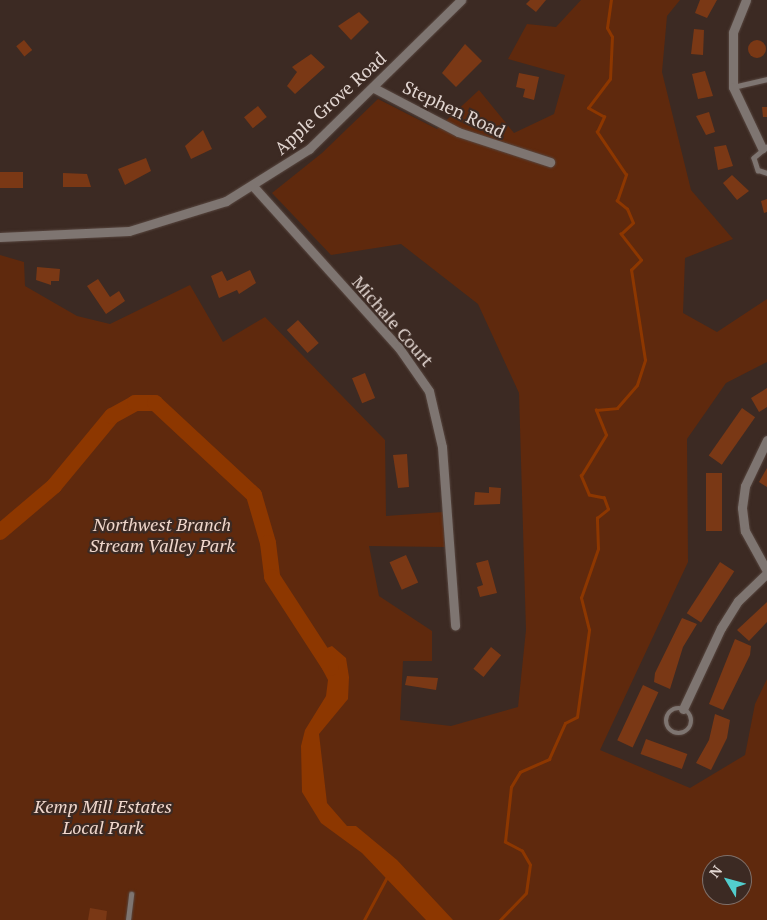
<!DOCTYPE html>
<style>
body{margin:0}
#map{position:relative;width:767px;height:920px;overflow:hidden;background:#3c2a23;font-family:"PT Serif",serif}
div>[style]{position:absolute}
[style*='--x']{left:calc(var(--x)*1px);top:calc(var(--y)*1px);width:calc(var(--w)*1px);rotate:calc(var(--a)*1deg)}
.green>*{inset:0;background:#5f290d}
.water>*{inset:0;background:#8d3700}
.stream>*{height:2.5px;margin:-1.25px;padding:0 1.25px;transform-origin:1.25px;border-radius:1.25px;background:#8d3700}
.river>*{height:16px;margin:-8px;padding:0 8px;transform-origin:8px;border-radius:8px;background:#8d3700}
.building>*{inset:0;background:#7a3815;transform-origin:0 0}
.round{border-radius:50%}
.roads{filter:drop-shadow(0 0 1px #57463f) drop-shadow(0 0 1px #57463f)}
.lane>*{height:4.5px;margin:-2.25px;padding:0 2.25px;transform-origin:2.25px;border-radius:2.25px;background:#7e7571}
.lane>.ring{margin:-2.25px;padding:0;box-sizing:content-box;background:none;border:4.5px solid #7e7571;border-radius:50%}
.street>*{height:9px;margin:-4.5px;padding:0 4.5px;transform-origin:4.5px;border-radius:4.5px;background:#7e7571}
span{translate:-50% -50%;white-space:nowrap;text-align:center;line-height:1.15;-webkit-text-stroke:4.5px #3c2a23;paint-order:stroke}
.street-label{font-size:18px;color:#e2d6d1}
.park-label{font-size:18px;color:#f0d7cc;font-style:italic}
.north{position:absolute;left:702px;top:855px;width:50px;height:50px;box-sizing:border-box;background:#3c2a23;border:1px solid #7e6f69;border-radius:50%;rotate:307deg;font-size:14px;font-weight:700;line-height:20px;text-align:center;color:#e2d6d1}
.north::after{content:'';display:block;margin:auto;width:18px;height:22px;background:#52cdcd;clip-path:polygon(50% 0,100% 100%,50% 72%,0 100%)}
</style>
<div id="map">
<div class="green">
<i style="clip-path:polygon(evenodd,581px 0,680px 0,667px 16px,662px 72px,691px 190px,733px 239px,685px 258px,683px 313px,717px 332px,767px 299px,767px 362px,726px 383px,687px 439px,688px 562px,600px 750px,690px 788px,745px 755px,755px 704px,767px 679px,767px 920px,0 920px,0 255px,24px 262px,25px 286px,77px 316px,110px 324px,190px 285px,223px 342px,265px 317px,385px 440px,386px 516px,443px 512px,445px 547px,369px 546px,379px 596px,432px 631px,432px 661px,403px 661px,400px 720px,451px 726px,518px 707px,526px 630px,519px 393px,478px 304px,401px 244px,331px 255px,272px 193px,322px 153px,378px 99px,437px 129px,479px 90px,514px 133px,554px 114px,565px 75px,508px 59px,527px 24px,556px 27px,581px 0,712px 865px,742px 865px,742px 895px,712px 895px,712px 865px)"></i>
</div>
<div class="water">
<i style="clip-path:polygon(332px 646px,346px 658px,349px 677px,348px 699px,319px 734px,327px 803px,347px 826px,356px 826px,397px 860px,453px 920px,426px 920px,362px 853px,321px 823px,302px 792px,301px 746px,305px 730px,326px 696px,328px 680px,314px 653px)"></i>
</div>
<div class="stream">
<i style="--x:364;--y:920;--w:49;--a:-61.9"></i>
<i style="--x:500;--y:920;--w:37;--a:-46"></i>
<i style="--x:526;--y:893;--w:28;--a:-82"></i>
<i style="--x:530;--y:865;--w:16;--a:-120"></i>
<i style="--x:522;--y:851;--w:19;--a:-152"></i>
<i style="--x:505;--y:842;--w:55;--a:-83.8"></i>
<i style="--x:511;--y:787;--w:17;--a:-59"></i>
<i style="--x:520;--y:772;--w:32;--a:-24"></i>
<i style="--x:549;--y:759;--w:39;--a:-66"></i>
<i style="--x:565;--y:723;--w:13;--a:-27"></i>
<i style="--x:577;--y:717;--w:88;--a:-82.1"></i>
<i style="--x:589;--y:630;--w:33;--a:-104"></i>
<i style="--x:581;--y:598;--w:52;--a:-70.9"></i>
<i style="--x:598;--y:549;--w:31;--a:-92"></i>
<i style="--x:597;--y:518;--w:14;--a:-39"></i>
<i style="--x:608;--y:509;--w:12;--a:-110"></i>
<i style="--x:604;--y:498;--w:15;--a:-169"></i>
<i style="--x:589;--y:495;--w:21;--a:-113"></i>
<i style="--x:581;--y:476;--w:48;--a:-58.6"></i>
<i style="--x:606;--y:435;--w:27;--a:-112"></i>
<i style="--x:596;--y:410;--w:21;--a:-5"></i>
<i style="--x:617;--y:408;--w:30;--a:-49"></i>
<i style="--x:637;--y:385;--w:26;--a:-72"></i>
<i style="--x:645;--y:360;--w:91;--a:-98.8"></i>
<i style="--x:631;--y:270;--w:14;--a:-45"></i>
<i style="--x:641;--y:260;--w:33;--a:-128"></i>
<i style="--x:621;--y:234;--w:16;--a:-43"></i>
<i style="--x:633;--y:223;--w:15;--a:-113"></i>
<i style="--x:627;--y:209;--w:13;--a:-141"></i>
<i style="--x:617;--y:201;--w:28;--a:-71"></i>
<i style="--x:626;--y:175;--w:52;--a:-124"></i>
<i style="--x:597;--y:132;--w:17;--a:-65"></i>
<i style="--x:604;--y:117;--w:18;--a:-151"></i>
<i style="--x:588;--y:108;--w:36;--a:-53"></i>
<i style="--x:610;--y:79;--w:42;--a:-87.3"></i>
<i style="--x:612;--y:37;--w:10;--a:-119"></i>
<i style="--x:607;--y:28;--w:28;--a:-82"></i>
</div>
<div class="river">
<i style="--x:0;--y:532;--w:71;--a:-40.4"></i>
<i style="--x:54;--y:486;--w:91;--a:-50.4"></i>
<i style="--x:112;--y:416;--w:26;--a:-29"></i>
<i style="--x:135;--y:403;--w:20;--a:0"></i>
<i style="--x:155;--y:403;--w:135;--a:42.9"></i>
<i style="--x:254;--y:495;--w:50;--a:73.7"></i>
<i style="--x:268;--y:543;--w:34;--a:83"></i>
<i style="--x:272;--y:577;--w:108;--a:57"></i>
</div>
<div class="building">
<i style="clip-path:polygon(530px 0,546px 0,536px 12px,526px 4px)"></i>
<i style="clip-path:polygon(700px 0,717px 0,707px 18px,695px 13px)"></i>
<i style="clip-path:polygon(359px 12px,369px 22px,351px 40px,338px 26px)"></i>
<i style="clip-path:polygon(694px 29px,704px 30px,703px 55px,691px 54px)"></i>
<i style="left:24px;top:40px;width:13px;height:10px;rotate:51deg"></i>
<i class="round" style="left:748px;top:40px;width:18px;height:18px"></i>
<i style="clip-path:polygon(465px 44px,482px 61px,456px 87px,442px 73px)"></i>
<i style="clip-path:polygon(311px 54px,325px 67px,295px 94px,287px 86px,297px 72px,292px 67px)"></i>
<i style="clip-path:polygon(705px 71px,713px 96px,698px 99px,692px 74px)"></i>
<i style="clip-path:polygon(519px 73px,539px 77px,534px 100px,523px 97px,525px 89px,516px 87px)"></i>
<i style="left:258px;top:106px;width:14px;height:18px;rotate:51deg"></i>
<i style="clip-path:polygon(762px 107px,767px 107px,767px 117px,763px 117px)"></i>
<i style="clip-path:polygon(709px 112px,715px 132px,706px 135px,696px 116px)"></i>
<i style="clip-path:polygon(203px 130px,212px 149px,191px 159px,185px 146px)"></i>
<i style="clip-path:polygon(726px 145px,733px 166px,718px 170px,714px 147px)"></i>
<i style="clip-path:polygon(146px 158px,151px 171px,125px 185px,118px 169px)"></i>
<i style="left:0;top:172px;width:23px;height:16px"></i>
<i style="clip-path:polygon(63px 173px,87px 174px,91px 187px,63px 187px)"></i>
<i style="clip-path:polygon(732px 175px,749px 191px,737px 200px,723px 183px)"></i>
<i style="clip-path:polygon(767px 199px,767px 212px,764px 213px,761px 201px)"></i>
<i style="clip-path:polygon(37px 267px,60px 269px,59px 281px,51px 281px,51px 285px,36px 280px)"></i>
<i style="clip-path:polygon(250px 270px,256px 283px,239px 294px,237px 290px,219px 298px,211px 276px,222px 271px,227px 281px)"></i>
<i style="clip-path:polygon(98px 279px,110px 297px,119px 291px,125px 301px,106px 314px,87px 286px)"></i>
<i style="left:298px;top:320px;width:31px;height:15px;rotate:48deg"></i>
<i style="left:365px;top:373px;width:27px;height:14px;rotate:68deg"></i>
<i style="clip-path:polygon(767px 388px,767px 407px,759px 412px,751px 398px)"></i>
<i style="left:742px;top:408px;width:16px;height:58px;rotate:35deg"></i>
<i style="clip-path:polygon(407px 454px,409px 487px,398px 488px,393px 455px)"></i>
<i style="clip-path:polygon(767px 468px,767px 487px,759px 482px)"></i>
<i style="left:706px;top:473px;width:16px;height:58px"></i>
<i style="clip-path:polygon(489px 487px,501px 488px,500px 504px,474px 505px,475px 492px,489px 493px)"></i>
<i style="left:406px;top:555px;width:30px;height:18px;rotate:66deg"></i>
<i style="clip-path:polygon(488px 560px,497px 593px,480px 597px,477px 587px,483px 585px,476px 563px)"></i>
<i style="left:720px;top:562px;width:17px;height:61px;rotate:33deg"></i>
<i style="clip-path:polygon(767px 602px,767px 622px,749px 641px,737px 630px)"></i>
<i style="clip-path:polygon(682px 618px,697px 624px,683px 647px,670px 689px,654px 682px,655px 673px)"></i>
<i style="clip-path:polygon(735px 639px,751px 646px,750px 655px,723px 710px,709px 704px)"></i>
<i style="left:491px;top:647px;width:13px;height:28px;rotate:39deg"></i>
<i style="clip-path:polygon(407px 676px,438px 678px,436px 690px,405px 685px)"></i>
<i style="left:643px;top:685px;width:17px;height:61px;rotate:25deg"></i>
<i style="clip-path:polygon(715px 714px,730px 720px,727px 738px,711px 770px,696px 763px,709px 740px)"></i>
<i style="left:646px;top:739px;width:44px;height:16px;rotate:20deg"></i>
<i style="clip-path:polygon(90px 908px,107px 911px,106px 920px,88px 920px)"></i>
</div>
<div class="roads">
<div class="lane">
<i style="--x:733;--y:87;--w:35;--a:-13"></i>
<i style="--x:767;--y:147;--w:17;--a:140"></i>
<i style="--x:754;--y:158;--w:13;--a:72"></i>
<i style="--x:758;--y:170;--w:9;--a:18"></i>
<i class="ring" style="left:666px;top:708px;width:21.5px;height:21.5px"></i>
<i style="--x:128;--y:920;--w:26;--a:-83"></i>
</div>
<div class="street">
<i style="--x:746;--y:0;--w:35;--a:112"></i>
<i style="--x:733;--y:33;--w:54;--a:90"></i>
<i style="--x:733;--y:87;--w:68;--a:64.6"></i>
<i style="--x:374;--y:88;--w:95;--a:27.6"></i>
<i style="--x:458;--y:132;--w:97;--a:18.1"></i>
<i style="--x:253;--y:186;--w:218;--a:48"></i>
<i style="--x:399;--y:348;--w:52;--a:55.1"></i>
<i style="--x:429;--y:391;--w:57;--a:76.9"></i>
<i style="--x:442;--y:447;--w:179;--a:85.8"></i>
<i style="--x:0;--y:237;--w:129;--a:-2.7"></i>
<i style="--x:129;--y:231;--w:102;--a:-17.2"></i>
<i style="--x:226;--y:201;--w:98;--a:-32.1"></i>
<i style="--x:309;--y:149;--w:213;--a:-44.4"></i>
<i style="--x:767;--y:440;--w:51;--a:115.6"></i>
<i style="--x:745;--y:486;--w:22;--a:98"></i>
<i style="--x:742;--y:508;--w:23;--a:83"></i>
<i style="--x:745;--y:531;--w:46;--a:61.2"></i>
<i style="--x:683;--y:709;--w:89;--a:-64.9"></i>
<i style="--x:721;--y:628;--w:32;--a:-58"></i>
<i style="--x:738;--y:601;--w:40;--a:-44"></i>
</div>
</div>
<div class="street-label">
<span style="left:330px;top:103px;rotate:-42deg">Apple Grove Road</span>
<span style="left:454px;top:109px;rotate:25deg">Stephen Road</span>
<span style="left:393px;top:321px;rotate:49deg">Michale Court</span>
</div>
<div class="park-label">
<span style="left:162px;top:535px">Northwest Branch<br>Stream Valley Park</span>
<span style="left:103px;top:817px">Kemp Mill Estates<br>Local Park</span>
</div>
<div class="north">N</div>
</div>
